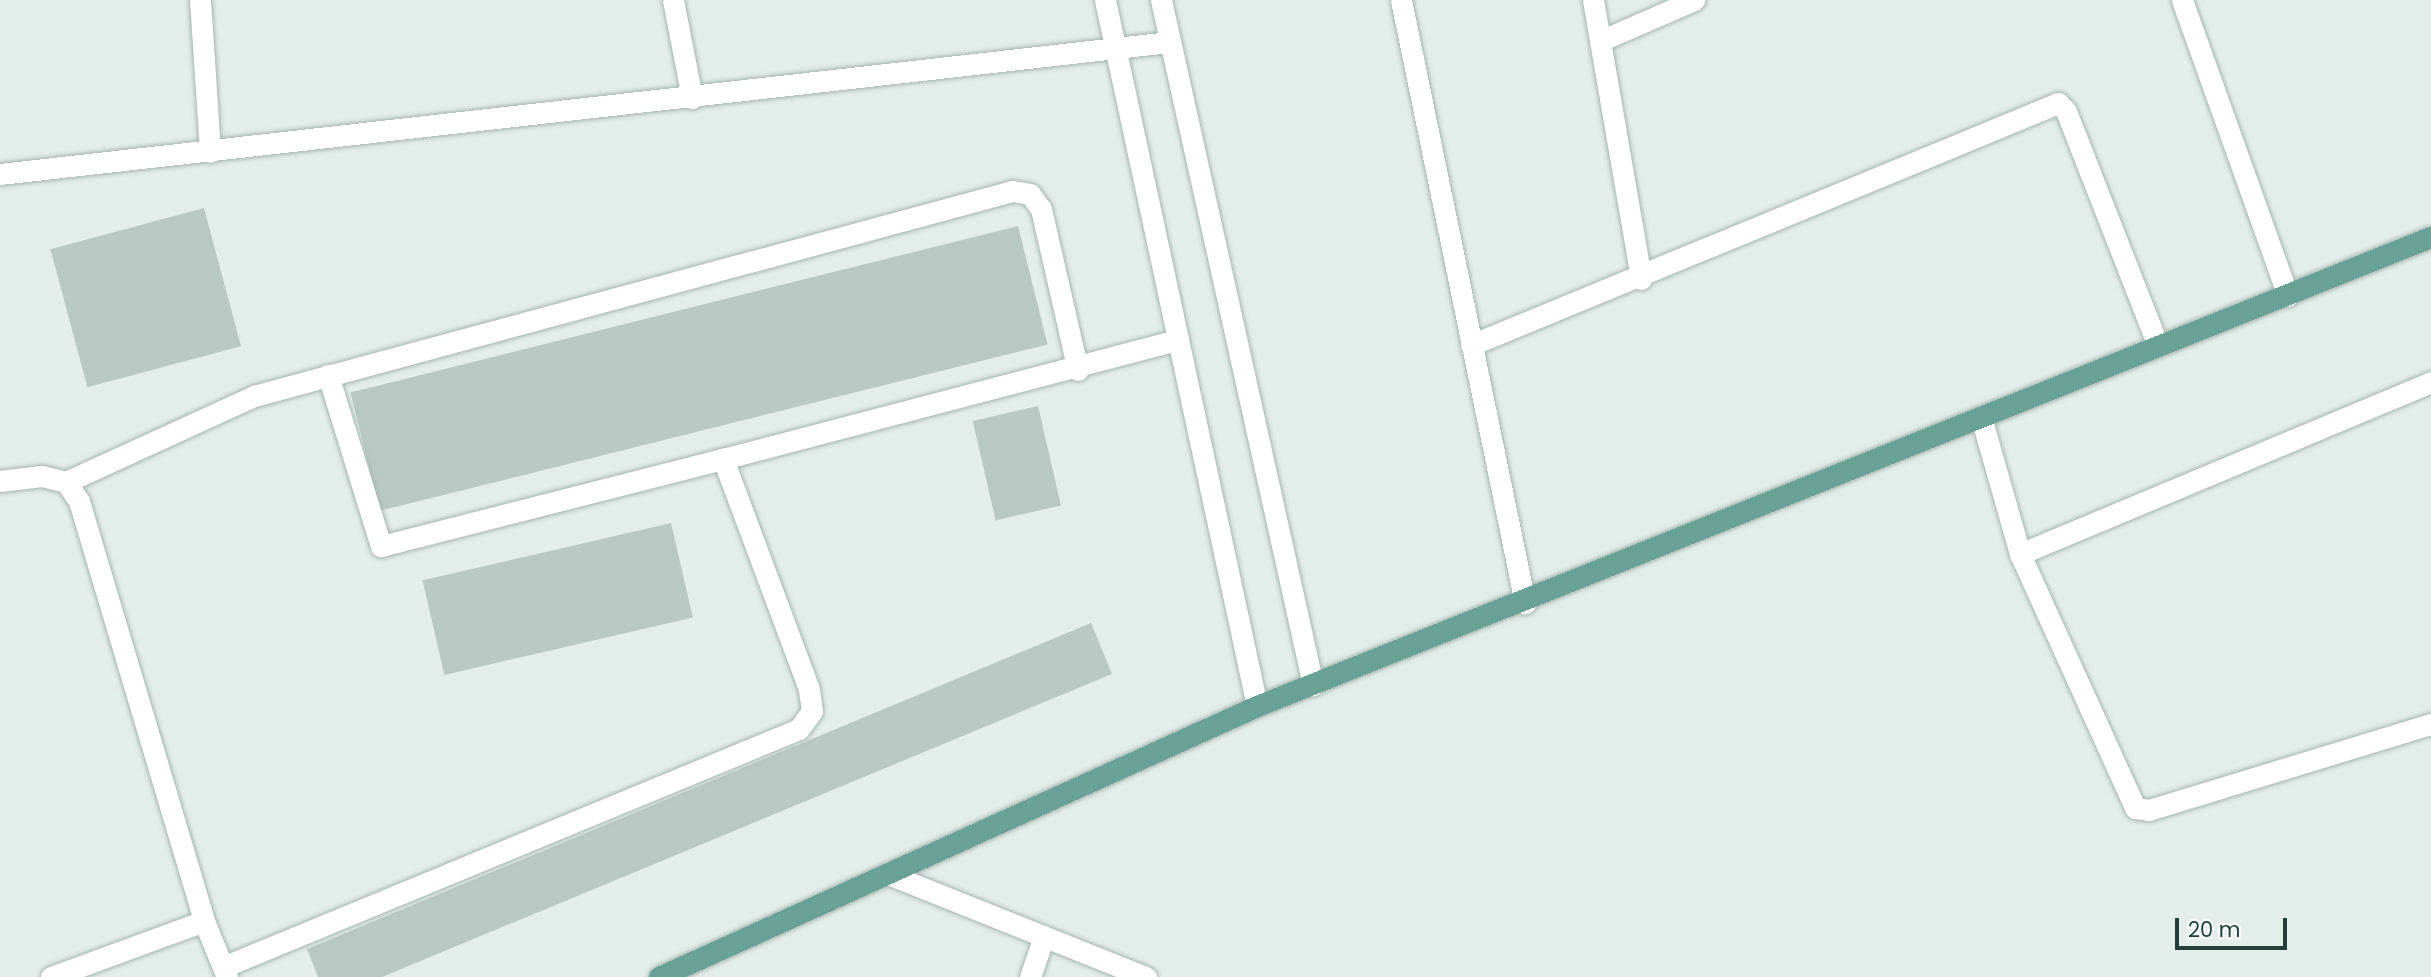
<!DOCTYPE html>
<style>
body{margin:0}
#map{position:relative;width:2431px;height:977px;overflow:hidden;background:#e3ede9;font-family:Poppins,sans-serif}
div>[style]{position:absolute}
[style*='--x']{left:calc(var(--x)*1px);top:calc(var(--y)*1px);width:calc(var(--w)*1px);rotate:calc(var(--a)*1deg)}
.building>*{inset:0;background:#b9c8c2;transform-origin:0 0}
.roads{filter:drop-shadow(0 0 2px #a6b5b0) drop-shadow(0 0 2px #a6b5b0)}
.minor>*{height:21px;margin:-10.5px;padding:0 10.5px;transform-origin:10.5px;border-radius:10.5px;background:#fff}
.major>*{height:21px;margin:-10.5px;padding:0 10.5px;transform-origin:10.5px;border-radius:10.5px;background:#68a296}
span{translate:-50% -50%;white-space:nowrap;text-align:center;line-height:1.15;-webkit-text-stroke:6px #f4f9f7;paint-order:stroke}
.scale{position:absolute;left:2175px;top:918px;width:112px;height:32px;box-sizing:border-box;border:4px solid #233e38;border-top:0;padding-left:9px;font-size:21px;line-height:24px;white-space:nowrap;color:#233e38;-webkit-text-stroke:5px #f4f9f7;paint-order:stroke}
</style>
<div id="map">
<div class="building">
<i style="left:204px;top:208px;width:143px;height:159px;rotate:75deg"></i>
<i style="left:1018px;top:226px;width:122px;height:688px;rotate:76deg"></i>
<i style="left:1038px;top:406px;width:102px;height:67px;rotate:77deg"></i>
<i style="left:671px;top:523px;width:97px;height:255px;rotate:77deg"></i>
<i style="clip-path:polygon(1091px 623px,1112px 674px,382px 977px,318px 977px,307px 949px)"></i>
</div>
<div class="roads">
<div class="minor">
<i style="--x:200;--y:0;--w:152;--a:86.2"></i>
<i style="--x:673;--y:0;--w:100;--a:79"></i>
<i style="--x:1105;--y:0;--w:722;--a:77.85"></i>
<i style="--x:1161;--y:0;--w:702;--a:77.49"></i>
<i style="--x:1401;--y:0;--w:616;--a:78.38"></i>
<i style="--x:1593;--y:0;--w:283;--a:80.2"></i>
<i style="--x:2182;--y:0;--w:314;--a:70.3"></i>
<i style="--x:1600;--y:41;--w:103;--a:-23.6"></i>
<i style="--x:0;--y:174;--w:1177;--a:-6.44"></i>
<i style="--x:1471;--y:345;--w:635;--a:-22.4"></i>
<i style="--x:2058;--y:103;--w:11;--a:45"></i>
<i style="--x:2066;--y:111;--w:252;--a:68.6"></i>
<i style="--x:328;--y:375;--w:179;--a:72.8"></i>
<i style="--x:381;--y:546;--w:353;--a:-14.3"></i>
<i style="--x:1981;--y:417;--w:142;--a:74.1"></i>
<i style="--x:2020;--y:554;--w:279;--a:65.6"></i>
<i style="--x:2135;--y:808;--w:14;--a:8"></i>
<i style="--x:2149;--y:810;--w:295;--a:-17"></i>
<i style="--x:0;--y:481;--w:42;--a:-6.8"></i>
<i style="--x:42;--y:476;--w:25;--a:14"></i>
<i style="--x:66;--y:482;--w:23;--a:56"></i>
<i style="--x:79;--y:501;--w:438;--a:73.4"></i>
<i style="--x:204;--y:921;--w:61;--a:67.7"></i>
<i style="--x:66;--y:482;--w:207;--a:-24.6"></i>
<i style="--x:254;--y:396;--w:785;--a:-15.13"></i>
<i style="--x:1012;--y:191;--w:18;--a:9"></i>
<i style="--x:1030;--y:194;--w:19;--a:54"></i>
<i style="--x:1041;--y:209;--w:165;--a:77.1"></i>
<i style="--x:2020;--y:554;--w:446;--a:-22.7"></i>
<i style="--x:888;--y:874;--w:278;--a:21.8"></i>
<i style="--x:223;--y:967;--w:623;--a:-22.45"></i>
<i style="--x:799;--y:729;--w:22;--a:-54"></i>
<i style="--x:812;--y:711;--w:22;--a:-98"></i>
<i style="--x:809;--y:689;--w:246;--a:-110.5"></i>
<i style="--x:723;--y:459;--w:470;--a:-14.7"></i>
<i style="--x:51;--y:977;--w:163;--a:-20.1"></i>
<i style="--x:1030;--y:977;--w:43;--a:-71.1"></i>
</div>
<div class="major">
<i style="--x:659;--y:977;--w:657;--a:-24.38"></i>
<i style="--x:1257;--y:706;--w:1264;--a:-21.78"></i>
</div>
</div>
<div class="scale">20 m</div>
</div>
